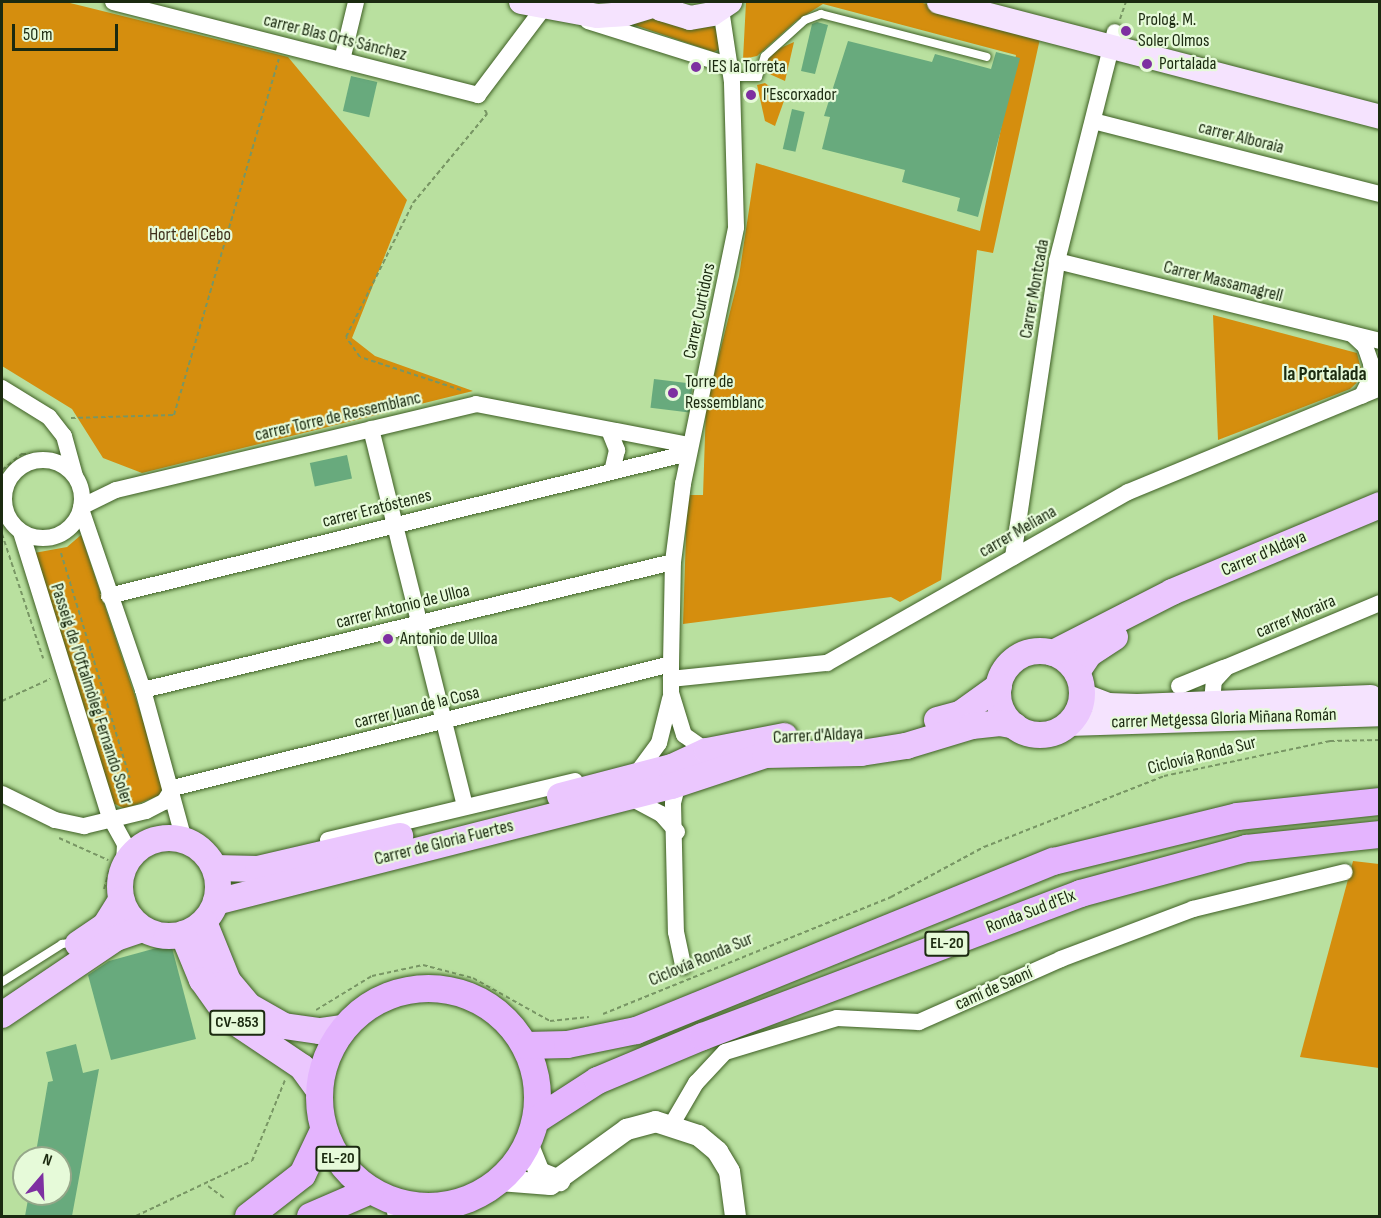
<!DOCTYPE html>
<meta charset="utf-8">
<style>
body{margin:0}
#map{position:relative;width:1381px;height:1218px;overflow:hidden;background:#b9e09f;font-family:"Sofia Sans Condensed",sans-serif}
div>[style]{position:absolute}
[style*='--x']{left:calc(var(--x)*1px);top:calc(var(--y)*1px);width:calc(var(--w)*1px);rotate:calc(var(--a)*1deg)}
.green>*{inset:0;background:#d58e0e}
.building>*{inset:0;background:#68aa7d;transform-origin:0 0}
.path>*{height:2px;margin-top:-1px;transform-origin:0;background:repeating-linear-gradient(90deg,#789664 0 4.5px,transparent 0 7.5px)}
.roads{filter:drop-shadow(0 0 2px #3e5f24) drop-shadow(0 0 2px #3e5f24)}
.service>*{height:8px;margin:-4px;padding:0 4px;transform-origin:4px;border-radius:4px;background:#fff}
.minor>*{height:16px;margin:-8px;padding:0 8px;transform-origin:8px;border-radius:8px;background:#fff}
.minor>.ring{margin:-8px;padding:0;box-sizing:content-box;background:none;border:16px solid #fff;border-radius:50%}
.tertiary>*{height:21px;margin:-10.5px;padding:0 10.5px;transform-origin:10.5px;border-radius:10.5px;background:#fff}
.secondary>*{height:24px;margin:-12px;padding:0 12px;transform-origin:12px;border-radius:12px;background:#f5e3fe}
.primary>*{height:26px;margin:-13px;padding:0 13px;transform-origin:13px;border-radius:13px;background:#ebc7fe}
.primary>.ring{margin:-13px;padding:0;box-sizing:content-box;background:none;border:26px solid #ebc7fe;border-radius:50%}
.trunk>*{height:27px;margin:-13.5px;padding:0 13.5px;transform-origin:13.5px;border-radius:13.5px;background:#e4b4fe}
.trunk>.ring{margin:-13.5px;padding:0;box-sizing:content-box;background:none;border:27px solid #e4b4fe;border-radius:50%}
.dots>*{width:16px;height:16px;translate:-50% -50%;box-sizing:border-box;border:3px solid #e6fad9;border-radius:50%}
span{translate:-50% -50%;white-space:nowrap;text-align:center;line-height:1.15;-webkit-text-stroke:4.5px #e6fad9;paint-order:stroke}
.shield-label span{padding:2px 4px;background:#e6fad9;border:2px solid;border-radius:4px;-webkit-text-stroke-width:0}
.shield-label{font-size:16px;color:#1b2a10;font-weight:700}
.poi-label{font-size:18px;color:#1b2a10}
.left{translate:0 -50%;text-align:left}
.street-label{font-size:18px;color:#1b2a10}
.park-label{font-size:18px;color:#3f301c}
.neighbourhood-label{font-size:20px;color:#1b2a10;font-weight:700}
.frame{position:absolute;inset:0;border:3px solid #1b2a10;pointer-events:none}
.north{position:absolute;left:12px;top:1146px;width:60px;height:60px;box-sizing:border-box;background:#e6fad9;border:2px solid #95a789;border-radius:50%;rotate:19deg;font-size:16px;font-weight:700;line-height:24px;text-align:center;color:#1b2a10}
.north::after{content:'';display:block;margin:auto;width:21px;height:27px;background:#7e30a1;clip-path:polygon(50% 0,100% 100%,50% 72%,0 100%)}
.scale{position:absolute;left:12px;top:24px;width:106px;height:27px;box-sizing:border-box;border:3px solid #1b2a10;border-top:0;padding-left:8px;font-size:18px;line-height:21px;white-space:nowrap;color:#1b2a10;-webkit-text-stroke:4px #e6fad9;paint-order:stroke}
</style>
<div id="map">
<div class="green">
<i style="clip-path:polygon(2px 2px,66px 2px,288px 57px,407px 200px,352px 338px,375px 356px,473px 391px,142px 473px,103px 458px,72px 409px,2px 366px)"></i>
<i style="clip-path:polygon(746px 2px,919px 2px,1041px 34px,993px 253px,977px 250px,941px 580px,900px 602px,891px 597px,683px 624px,687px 505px,689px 495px,703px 495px,706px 407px,739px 276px,756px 163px,980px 231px,1016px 55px,823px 4px,796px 21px,757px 56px,743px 59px)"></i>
<i style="clip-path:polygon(651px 16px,714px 24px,721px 48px,714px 52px,620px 20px)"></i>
<i style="clip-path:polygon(794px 42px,785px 81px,765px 72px,765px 62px,776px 50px)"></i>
<i style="clip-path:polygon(765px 83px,785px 98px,775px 126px,765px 121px,757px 85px)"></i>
<i style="clip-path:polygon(1213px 315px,1357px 353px,1363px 377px,1350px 389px,1218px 440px)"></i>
<i style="clip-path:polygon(81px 535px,164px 783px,160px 795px,125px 809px,111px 802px,34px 553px,67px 547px)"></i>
<i style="clip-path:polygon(1353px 861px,1379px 864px,1379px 1068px,1300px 1057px)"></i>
</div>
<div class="building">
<i style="clip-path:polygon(817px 22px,828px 25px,815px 74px,801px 71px,812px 24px)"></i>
<i style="clip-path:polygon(848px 41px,932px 62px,935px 54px,991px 69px,996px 52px,1020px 58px,978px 217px,957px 211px,960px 198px,902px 182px,905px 170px,822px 149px,830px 117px,824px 116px)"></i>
<i style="left:351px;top:76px;width:27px;height:36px;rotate:13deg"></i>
<i style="left:792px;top:109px;width:13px;height:41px;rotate:13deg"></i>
<i style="left:654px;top:379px;width:39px;height:29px;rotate:7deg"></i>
<i style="left:347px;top:455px;width:24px;height:38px;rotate:78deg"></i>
<i style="clip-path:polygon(171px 944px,196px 1039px,111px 1060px,88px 975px,109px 961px)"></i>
<i style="clip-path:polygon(76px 1044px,83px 1073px,99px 1069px,72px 1216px,25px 1216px,29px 1194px,60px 1194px,60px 1158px,35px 1158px,48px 1082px,53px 1081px,46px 1052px)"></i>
</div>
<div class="path">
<i style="--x:1120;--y:19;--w:18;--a:-71"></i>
<i style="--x:461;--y:390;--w:106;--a:-161.9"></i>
<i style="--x:360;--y:357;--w:24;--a:-125"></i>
<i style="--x:346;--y:337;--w:150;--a:-63.4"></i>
<i style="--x:413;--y:203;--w:116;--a:-50.3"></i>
<i style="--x:487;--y:114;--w:7;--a:-117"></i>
<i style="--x:71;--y:418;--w:103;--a:-1.7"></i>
<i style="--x:174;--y:415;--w:371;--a:-73.6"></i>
<i style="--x:2;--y:470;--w:26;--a:-39"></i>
<i style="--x:22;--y:454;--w:31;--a:0"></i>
<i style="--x:2;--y:534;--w:131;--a:71.7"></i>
<i style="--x:61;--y:553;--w:235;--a:73"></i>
<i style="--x:2;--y:701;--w:53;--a:-24.6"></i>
<i style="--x:59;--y:838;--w:54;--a:24.2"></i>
<i style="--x:104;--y:889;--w:19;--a:-74"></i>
<i style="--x:316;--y:1010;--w:66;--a:-31.3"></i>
<i style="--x:372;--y:976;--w:52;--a:-12.2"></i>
<i style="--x:423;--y:965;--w:52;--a:14.6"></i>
<i style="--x:473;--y:978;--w:88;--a:29.2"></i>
<i style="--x:550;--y:1021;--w:39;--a:-6"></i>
<i style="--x:603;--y:1014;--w:311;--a:-22.1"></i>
<i style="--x:891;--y:897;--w:106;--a:-28.3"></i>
<i style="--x:984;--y:847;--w:193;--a:-21.5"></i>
<i style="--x:1164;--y:776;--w:170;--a:-11.9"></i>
<i style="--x:1330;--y:741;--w:50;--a:-1.1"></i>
<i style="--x:208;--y:1186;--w:20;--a:37"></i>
<i style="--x:136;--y:1216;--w:128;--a:-25.4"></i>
<i style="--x:252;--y:1161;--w:87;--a:-67.8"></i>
</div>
<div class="roads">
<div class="service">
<i style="--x:732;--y:77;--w:26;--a:0"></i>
<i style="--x:758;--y:77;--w:22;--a:-72"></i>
<i style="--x:765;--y:56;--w:54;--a:-42"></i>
<i style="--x:805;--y:20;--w:17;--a:-21"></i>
<i style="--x:821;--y:14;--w:171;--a:14.5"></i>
<i style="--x:2;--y:982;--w:71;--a:-32.3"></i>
<i style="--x:62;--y:944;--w:12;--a:-9"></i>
</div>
<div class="minor">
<i style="--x:113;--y:2;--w:377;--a:14.3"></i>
<i style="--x:478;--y:95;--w:116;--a:-53"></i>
<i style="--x:588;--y:21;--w:150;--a:17.5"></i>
<i style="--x:342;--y:60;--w:60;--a:-76.4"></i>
<i style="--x:1093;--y:121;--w:296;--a:14.3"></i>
<i style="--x:1057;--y:261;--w:333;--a:13.9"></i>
<i style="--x:1353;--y:335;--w:16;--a:43"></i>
<i style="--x:1365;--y:346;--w:18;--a:71"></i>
<i style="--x:1371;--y:363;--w:13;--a:86"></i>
<i style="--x:1372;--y:376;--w:22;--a:117"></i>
<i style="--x:2;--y:388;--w:55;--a:31.7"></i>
<i style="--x:49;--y:417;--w:24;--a:52"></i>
<i style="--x:64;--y:436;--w:41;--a:74.6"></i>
<i style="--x:371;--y:429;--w:388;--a:76"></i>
<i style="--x:609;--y:430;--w:22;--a:68"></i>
<i style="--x:617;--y:450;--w:22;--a:103"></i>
<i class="ring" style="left:4px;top:460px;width:62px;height:62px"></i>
<i style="--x:81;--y:507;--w:39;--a:-26"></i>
<i style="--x:116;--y:490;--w:370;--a:-13.4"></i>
<i style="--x:476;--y:404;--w:217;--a:10.9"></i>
<i style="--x:81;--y:509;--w:191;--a:71.1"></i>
<i style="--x:143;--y:690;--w:156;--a:74.7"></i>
<i style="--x:21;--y:532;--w:299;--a:72.7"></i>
<i style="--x:110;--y:817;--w:31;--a:61"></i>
<i style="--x:125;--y:844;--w:21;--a:93"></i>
<i style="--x:1013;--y:557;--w:299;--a:-81.5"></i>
<i style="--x:1057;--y:261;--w:236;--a:-75.8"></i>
<i style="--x:109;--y:596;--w:596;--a:-13.87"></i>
<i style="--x:671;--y:679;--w:157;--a:-5.9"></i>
<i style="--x:827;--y:663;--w:346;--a:-29.6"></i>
<i style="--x:1128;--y:492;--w:273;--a:-22.4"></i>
<i style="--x:1179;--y:686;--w:48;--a:-22.2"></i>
<i style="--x:143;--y:690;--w:545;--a:-13.58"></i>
<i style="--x:1212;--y:702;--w:21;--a:-85"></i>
<i style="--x:1214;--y:681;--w:19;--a:-47"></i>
<i style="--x:1227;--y:667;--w:166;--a:-22.7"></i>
<i style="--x:707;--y:751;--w:28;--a:-145"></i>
<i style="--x:684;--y:735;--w:44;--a:-107.2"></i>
<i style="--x:671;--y:693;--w:29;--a:-90"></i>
<i style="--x:671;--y:664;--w:102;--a:-88.9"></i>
<i style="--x:673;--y:562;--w:79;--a:-82.7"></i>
<i style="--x:683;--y:484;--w:262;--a:-78.3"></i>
<i style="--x:736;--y:227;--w:145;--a:-91.6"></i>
<i style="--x:732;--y:82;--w:74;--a:-98.6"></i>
<i style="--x:634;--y:777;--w:42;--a:-53.7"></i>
<i style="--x:659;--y:743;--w:45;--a:-76"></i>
<i style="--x:678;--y:783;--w:21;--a:104"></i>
<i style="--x:673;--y:803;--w:129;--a:88.7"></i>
<i style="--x:676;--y:932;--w:35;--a:78"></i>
<i style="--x:173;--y:788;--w:513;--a:-13.98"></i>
<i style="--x:2;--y:794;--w:59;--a:26.1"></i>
<i style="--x:55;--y:820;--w:30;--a:12"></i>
<i style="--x:84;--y:826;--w:64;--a:-13.6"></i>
<i style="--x:146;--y:811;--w:20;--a:-27"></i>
<i style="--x:164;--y:802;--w:17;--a:-57"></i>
<i style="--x:629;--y:797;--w:36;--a:28"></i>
<i style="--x:661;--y:814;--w:24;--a:48"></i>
<i style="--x:328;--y:840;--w:254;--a:-13.4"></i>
<i style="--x:672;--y:1124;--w:48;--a:-59.7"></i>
<i style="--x:696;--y:1083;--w:42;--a:-46.9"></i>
<i style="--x:725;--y:1052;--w:117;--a:-16.9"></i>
<i style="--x:837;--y:1018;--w:82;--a:2.8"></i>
<i style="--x:919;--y:1022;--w:155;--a:-23.9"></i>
<i style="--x:1061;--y:959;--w:141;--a:-20.7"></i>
<i style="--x:1193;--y:909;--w:156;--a:-13.7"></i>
</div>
<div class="tertiary">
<i style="--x:528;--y:1145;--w:29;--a:68"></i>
<i style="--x:539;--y:1172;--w:22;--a:22"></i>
<i style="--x:499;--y:1180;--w:51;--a:4.5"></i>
<i style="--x:550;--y:1184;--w:94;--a:-35.9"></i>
<i style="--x:626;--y:1129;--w:30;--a:-15"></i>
<i style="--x:655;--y:1121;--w:45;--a:18"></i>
<i style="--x:698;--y:1135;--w:25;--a:40"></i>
<i style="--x:717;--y:1151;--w:23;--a:59"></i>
<i style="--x:729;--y:1171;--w:45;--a:82.4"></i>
</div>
<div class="secondary">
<i style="--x:521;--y:2;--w:77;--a:10.4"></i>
<i style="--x:597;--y:16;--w:29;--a:-4"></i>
<i style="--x:626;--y:14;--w:30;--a:-17"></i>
<i style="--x:653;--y:2;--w:11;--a:41"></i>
<i style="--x:661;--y:9;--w:30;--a:17"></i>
<i style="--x:690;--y:18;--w:22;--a:-10"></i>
<i style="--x:712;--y:14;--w:22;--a:-34"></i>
<i style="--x:939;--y:2;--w:456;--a:14.6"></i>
<i style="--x:1082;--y:695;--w:28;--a:21"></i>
<i style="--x:1108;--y:705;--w:29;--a:2"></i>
<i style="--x:1137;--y:706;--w:234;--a:-2.2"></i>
<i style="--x:1068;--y:724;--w:312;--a:-1.8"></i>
<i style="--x:397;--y:1202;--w:14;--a:78"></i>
<i style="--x:438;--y:1216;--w:16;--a:-47"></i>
</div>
<div class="primary">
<i class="ring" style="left:998px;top:651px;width:58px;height:58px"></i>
<i style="--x:1053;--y:653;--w:134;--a:-27.1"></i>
<i style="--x:1172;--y:592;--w:225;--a:-22.7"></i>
<i style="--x:1077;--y:672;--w:22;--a:-56"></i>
<i style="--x:1089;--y:654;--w:31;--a:-33"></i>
<i style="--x:937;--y:720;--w:24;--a:-15"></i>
<i style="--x:960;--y:714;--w:48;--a:-35.7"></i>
<i style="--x:560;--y:796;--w:116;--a:-14.5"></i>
<i style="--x:672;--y:767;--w:38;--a:-25"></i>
<i style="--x:707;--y:751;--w:79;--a:-10.9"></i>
<i class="ring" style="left:120px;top:838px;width:72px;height:72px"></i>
<i style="--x:215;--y:868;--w:43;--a:1.3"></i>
<i style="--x:258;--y:869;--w:146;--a:-13.1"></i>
<i style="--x:216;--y:902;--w:471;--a:-14.3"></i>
<i style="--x:672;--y:786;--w:98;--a:-18.4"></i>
<i style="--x:765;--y:755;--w:96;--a:-1.2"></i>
<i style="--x:861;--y:753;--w:46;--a:-8.8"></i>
<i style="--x:906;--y:746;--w:69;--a:-16.9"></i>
<i style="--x:972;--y:726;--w:28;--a:-6"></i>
<i style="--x:1000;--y:723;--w:15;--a:11"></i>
<i style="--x:204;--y:922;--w:64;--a:67.9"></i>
<i style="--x:228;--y:981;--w:33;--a:50"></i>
<i style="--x:249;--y:1006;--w:40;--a:29.7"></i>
<i style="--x:284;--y:1026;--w:36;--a:8"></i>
<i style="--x:320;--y:1031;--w:21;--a:-8"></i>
<i style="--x:183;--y:934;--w:50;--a:67.6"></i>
<i style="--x:202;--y:980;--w:47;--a:54.6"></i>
<i style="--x:229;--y:1018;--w:88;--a:33.9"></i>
<i style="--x:302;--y:1067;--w:27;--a:54"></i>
<i style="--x:78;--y:944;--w:32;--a:-34"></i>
<i style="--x:105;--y:926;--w:31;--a:-58"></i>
<i style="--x:2;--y:1015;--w:138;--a:-34"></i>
<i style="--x:116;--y:938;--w:28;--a:-19"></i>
</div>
<div class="trunk">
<i class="ring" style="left:319px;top:988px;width:191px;height:191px"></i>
<i style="--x:525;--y:1045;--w:42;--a:-1.4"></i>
<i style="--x:567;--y:1044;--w:70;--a:-11.5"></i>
<i style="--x:636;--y:1030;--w:450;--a:-22.1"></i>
<i style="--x:1053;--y:861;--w:189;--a:-13.7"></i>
<i style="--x:1237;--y:816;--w:144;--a:-6"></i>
<i style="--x:535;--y:1120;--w:74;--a:-32.8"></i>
<i style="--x:597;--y:1080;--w:114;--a:-22.7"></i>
<i style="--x:702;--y:1036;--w:404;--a:-20.7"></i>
<i style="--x:1080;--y:893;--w:172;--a:-15.2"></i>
<i style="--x:1246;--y:848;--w:135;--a:-6"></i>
<i style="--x:248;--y:1216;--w:68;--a:-37.9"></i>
<i style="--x:302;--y:1174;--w:49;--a:-64.5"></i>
<i style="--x:310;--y:1216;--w:65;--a:-23.4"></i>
</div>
</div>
<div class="dots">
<i style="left:1126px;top:31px;background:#7e30a1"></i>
<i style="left:1147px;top:64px;background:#7e30a1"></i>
<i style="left:696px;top:67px;background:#7e30a1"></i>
<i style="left:751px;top:95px;background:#7e30a1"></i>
<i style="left:673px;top:393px;background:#7e30a1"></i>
<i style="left:388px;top:639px;background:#7e30a1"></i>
</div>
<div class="shield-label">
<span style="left:947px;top:944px">EL-20</span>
<span style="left:237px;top:1023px">CV-853</span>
<span style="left:338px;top:1159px">EL-20</span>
</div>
<div class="poi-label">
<span class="left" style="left:1138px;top:31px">Prolog. M.<br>Soler Olmos</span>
<span class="left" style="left:1159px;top:64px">Portalada</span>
<span class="left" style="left:708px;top:67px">IES la Torreta</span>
<span class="left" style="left:763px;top:95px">l'Escorxador</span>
<span class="left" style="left:685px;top:393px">Torre de<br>Ressemblanc</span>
<span class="left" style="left:400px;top:639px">Antonio de Ulloa</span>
</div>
<div class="street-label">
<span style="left:335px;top:38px;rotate:14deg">carrer Blas Orts Sánchez</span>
<span style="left:1241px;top:138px;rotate:14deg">carrer Alboraia</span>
<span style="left:1223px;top:282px;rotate:14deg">Carrer Massamagrell</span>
<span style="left:1035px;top:289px;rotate:-80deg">Carrer Montcada</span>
<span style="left:700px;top:311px;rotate:-78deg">Carrer Curtidors</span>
<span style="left:338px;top:417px;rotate:-13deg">carrer Torre de Ressemblanc</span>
<span style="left:377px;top:509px;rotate:-14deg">carrer Eratóstenes</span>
<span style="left:1018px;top:532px;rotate:-30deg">carrer Meliana</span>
<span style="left:1264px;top:554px;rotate:-23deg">Carrer d'Aldaya</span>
<span style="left:403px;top:607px;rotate:-14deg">carrer Antonio de Ulloa</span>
<span style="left:1296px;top:617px;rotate:-23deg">carrer Moraira</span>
<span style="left:91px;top:694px;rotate:72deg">Passeig de l'Oftalmòleg Fernando Soler</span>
<span style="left:417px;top:708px;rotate:-14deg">carrer Juan de la Cosa</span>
<span style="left:1224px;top:719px;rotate:-2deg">carrer Metgessa Gloria Miñana Román</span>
<span style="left:818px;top:736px;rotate:-3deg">Carrer d'Aldaya</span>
<span style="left:1202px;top:756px;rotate:-14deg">Ciclovía Ronda Sur</span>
<span style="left:444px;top:843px;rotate:-14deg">Carrer de Gloria Fuertes</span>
<span style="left:1031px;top:912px;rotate:-21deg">Ronda Sud d'Elx</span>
<span style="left:701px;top:960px;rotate:-23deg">Ciclovía Ronda Sur</span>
<span style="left:994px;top:989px;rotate:-24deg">camí de Saoní</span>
</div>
<div class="park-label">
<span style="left:190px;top:235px">Hort del Cebo</span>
</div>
<div class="neighbourhood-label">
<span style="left:1325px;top:374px">la Portalada</span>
</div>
<div class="frame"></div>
<div class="north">N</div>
<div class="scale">50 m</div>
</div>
